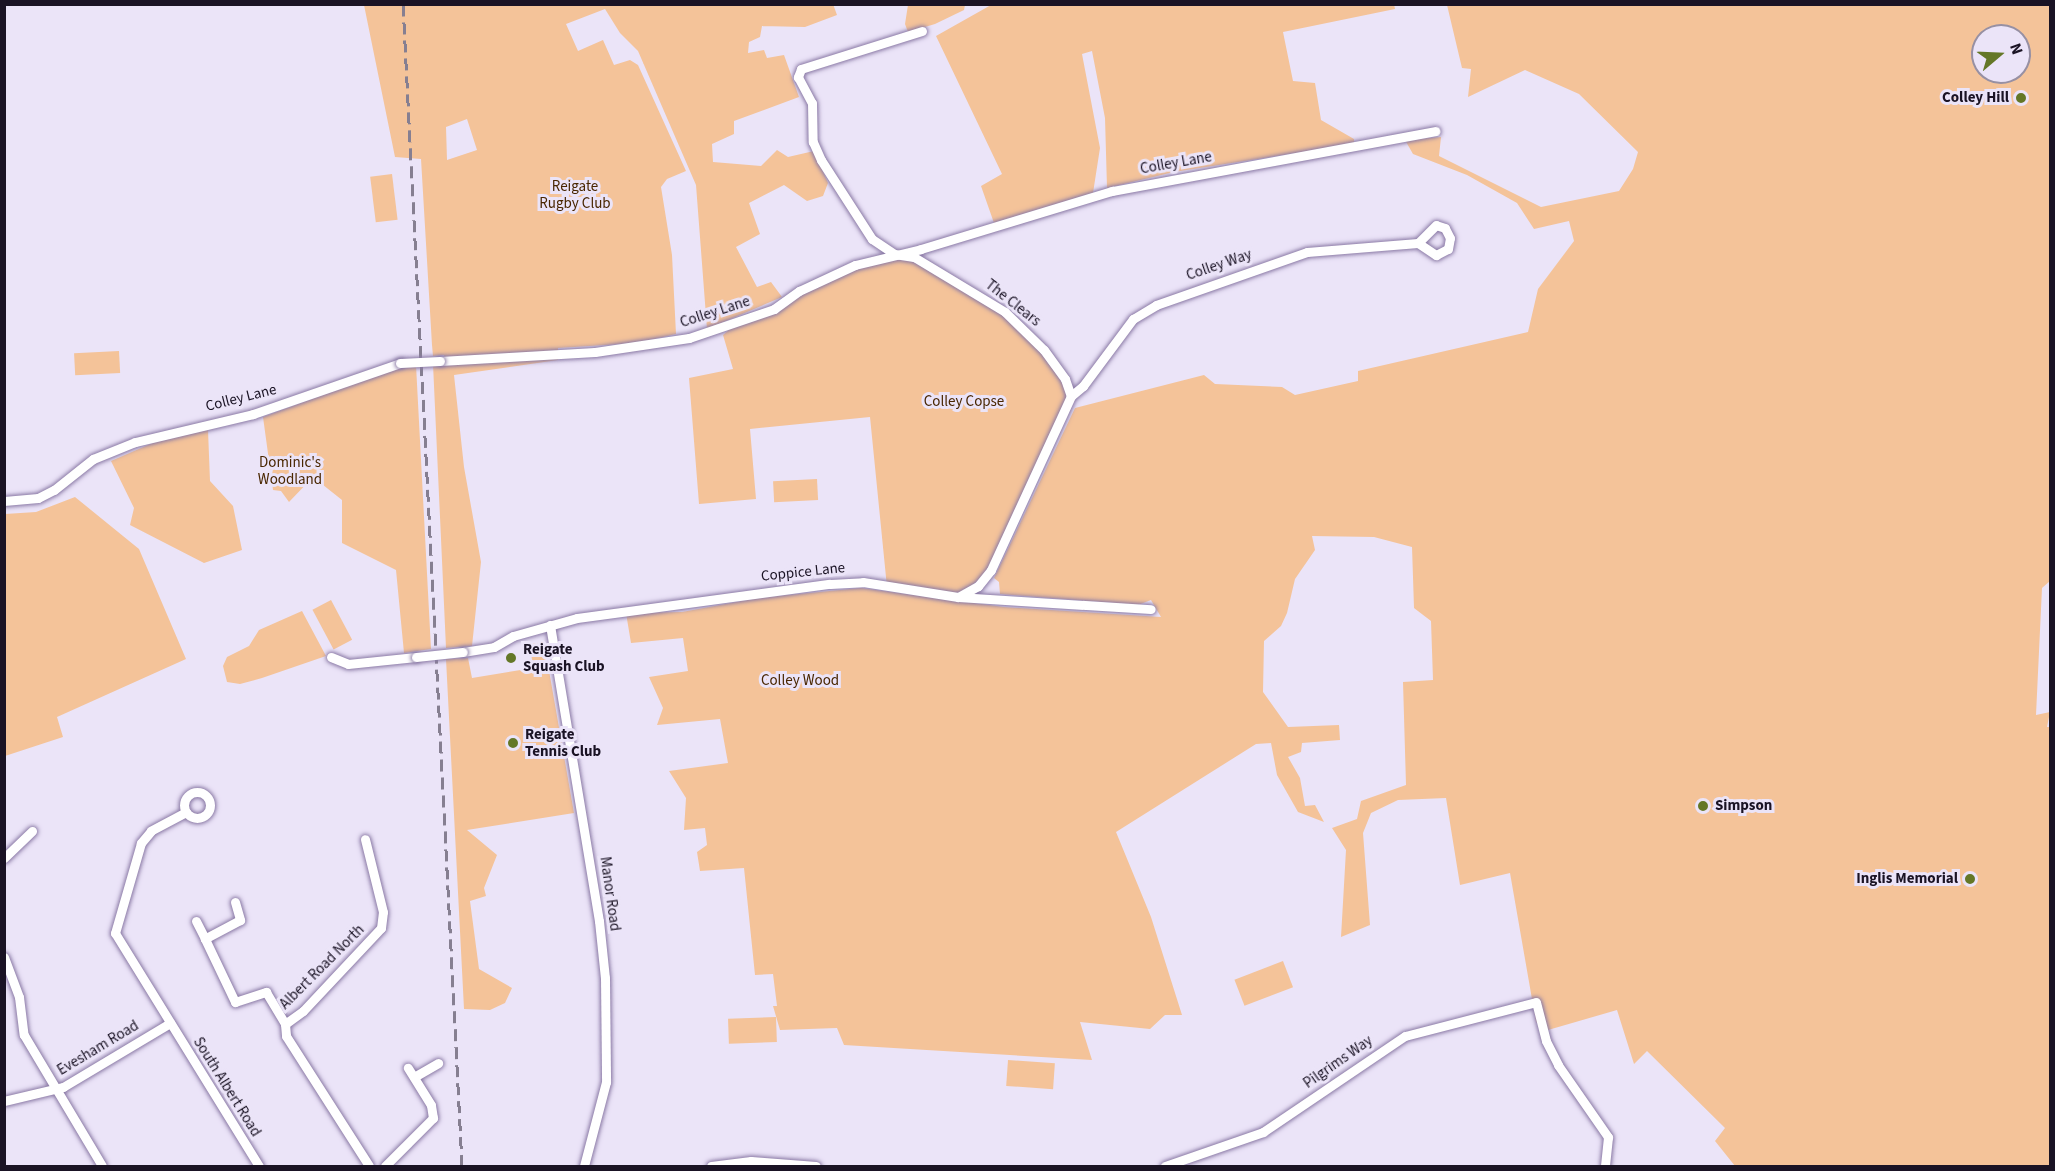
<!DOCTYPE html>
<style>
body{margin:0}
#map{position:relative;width:2055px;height:1171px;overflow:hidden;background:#ebe4f8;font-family:"Source Sans 3",sans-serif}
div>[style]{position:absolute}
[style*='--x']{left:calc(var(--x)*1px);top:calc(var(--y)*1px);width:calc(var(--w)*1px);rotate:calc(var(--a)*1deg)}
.green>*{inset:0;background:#f4c399;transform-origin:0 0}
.roads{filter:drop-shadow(0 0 2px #8a79a5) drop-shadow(0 0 2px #8a79a5)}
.street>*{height:9px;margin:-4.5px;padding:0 4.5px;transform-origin:4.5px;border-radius:4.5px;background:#fff}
.street>.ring{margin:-4.5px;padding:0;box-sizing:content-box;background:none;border:9px solid #fff;border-radius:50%}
.rail>*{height:3px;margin-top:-1.5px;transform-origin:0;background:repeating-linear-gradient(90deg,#867f91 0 12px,transparent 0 18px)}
.bridges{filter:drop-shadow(0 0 2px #8a79a5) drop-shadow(0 0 2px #8a79a5)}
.street-bridge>*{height:9px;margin:-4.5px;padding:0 4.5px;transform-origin:4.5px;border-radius:4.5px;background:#fff}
.dots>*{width:16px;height:16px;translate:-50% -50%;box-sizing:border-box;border:3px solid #ebe4f8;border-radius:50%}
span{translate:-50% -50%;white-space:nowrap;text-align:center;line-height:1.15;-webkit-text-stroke:6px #ebe4f8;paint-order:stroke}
.poi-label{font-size:15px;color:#1a1324;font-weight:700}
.right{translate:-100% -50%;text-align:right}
.left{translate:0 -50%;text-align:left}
.street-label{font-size:15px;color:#1a1324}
.park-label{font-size:15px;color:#492600}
.frame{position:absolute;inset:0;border:6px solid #1a1324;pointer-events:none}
.north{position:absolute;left:1971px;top:24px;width:60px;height:60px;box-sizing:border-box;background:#ebe4f8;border:2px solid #9790a3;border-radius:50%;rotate:71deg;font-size:16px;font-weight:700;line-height:24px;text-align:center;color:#1a1324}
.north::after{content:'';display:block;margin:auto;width:21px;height:27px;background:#647727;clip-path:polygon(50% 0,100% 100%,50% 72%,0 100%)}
</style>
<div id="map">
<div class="green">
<i style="clip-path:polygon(evenodd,833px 4px,837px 15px,805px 27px,762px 26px,760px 37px,749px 42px,748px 53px,764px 50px,767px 58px,784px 55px,799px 97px,734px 121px,734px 134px,712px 144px,713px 162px,761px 166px,777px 150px,788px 157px,814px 151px,828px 183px,823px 196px,807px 201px,784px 185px,749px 203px,760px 234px,736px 247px,757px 287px,771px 282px,782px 297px,707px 329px,696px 185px,638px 51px,620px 33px,605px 9px,566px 24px,578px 51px,603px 40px,614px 65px,630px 60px,638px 65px,686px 171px,667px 179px,661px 187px,672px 255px,676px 334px,637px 343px,558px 348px,558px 360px,454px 375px,464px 467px,481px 562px,472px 646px,446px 648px,433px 364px,445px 363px,444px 355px,433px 356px,432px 345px,421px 159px,395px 157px,364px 5px,833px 4px,467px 119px,477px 150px,447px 160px,446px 127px,467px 119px)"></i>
<i style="clip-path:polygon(1394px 4px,1395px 9px,1283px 32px,1293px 81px,1315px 83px,1321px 120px,1354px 139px,1354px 144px,1174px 172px,1107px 188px,1105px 118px,1092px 51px,1082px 54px,1100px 148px,1093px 193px,994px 223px,981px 186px,1002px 174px,936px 36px,991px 5px)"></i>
<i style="clip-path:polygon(908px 5px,965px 5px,964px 10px,935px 24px,908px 32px,905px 24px)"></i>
<i style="clip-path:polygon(evenodd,1447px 5px,2050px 5px,2050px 581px,2042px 588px,2036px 715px,2050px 712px,2047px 727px,2050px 727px,2050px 1166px,1735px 1166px,1715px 1141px,1725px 1128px,1647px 1051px,1634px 1064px,1617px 1010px,1548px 1030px,1536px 1022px,1510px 873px,1460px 885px,1446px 798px,1398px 800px,1371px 813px,1363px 833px,1370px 925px,1341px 937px,1346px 850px,1332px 828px,1357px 819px,1361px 801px,1406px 785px,1403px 682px,1433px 680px,1431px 621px,1414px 608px,1412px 547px,1374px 537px,1312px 536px,1315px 550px,1295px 579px,1287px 613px,1281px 626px,1264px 641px,1263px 692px,1288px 727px,1339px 725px,1340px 740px,1302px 743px,1301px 752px,1288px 757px,1300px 778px,1305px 806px,1315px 805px,1324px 822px,1298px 812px,1277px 775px,1271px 743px,1256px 744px,1116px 832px,1151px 917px,1182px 1015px,1165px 1015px,1150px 1029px,1080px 1022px,1092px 1060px,844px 1045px,837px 1028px,780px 1030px,773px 1006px,777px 1006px,773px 974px,755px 975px,744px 868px,700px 871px,697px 852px,707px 845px,705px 828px,684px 830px,686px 798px,669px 771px,728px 763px,720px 719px,657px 725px,663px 708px,649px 677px,688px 671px,683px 638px,631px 643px,626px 613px,682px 612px,758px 598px,861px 588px,1004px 607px,1161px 617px,1151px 600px,1138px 605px,1000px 594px,999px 582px,994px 578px,1075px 408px,1204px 375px,1215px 384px,1282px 387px,1295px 395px,1358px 381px,1358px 371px,1528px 332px,1538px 289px,1574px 241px,1569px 221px,1534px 229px,1517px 203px,1467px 175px,1413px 154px,1405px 140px,1441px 137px,1439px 156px,1541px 207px,1619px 191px,1633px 169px,1638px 152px,1579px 94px,1525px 70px,1468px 97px,1471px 69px,1462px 68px,1447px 5px,1983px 36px,2019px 36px,2019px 72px,1983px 72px,1983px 36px)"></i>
<i style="left:392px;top:174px;width:46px;height:22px;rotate:83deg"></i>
<i style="clip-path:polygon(914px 257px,1027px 330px,1071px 396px,991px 570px,958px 597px,887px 587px,870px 417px,750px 429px,756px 499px,699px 504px,689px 378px,733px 369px,723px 335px,738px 322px,855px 265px)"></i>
<i style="left:119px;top:351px;width:22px;height:45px;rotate:87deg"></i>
<i style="clip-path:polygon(416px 365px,431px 649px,404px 653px,396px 570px,342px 543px,342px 500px,313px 477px,289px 502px,281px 491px,273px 490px,263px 417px,401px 366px)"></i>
<i style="clip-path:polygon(208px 430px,210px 481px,233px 506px,242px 550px,204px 563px,130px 525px,134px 508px,111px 461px,155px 442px)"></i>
<i style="left:817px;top:479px;width:21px;height:44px;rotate:87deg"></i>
<i style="clip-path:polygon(75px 497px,139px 549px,186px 659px,57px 717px,63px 737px,5px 756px,5px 514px,36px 512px)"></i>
<i style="left:331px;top:600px;width:45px;height:21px;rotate:62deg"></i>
<i style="clip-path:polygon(302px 611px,326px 656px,262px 678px,240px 684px,227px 682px,223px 666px,227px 657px,249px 646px,259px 630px)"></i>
<i style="clip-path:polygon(544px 642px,574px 813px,467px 830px,497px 855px,484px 888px,486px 896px,470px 901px,479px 969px,512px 988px,505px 1003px,490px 1010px,464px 1009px,446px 659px,468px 658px,472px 678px,533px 668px,530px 644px)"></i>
<i style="left:1283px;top:961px;width:28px;height:52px;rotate:69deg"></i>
<i style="left:776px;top:1017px;width:25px;height:48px;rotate:88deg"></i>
<i style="left:1008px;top:1060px;width:47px;height:26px;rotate:4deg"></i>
</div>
<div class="roads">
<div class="street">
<i style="--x:922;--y:31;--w:127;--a:162.6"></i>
<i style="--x:801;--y:69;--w:9;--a:111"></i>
<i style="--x:798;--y:77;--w:30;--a:62"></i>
<i style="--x:812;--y:103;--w:39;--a:89"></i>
<i style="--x:813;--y:142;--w:20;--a:66"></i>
<i style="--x:821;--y:160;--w:94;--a:57.2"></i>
<i style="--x:872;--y:239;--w:27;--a:34"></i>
<i style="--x:894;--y:254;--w:20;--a:9"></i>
<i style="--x:914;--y:257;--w:106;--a:31.1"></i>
<i style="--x:1005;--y:312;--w:54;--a:44.3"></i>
<i style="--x:1044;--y:350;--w:36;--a:54"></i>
<i style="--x:1065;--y:379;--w:18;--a:71"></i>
<i style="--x:1071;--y:396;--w:192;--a:114.7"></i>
<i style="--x:991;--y:570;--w:21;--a:129"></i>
<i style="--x:978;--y:586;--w:23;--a:151"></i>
<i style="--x:440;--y:361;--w:155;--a:-3.3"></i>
<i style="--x:595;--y:352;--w:95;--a:-8.5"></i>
<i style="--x:689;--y:338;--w:90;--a:-18.8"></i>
<i style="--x:774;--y:309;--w:31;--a:-36"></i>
<i style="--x:799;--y:291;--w:62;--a:-24.9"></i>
<i style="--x:855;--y:265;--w:68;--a:-13.6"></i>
<i style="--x:921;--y:249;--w:200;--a:-16.9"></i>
<i style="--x:1112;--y:191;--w:329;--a:-10.5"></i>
<i style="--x:1071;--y:396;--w:16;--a:-40"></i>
<i style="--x:1083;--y:386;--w:84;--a:-53.3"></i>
<i style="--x:1133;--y:319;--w:27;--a:-31"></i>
<i style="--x:1156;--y:305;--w:160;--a:-19.3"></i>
<i style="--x:1307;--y:252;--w:111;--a:-4.6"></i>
<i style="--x:1418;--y:243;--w:22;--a:34"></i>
<i style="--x:1436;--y:255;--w:13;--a:-27"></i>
<i style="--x:1448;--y:249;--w:11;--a:-80"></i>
<i style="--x:1450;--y:238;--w:11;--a:-117"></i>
<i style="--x:1445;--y:228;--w:9;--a:-162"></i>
<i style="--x:1436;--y:225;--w:25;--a:135"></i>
<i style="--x:4;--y:501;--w:34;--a:-5"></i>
<i style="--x:38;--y:498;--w:18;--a:-27"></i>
<i style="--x:54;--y:490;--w:50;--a:-38.5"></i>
<i style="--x:93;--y:459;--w:45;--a:-22"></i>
<i style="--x:135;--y:442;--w:121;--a:-13.3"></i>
<i style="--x:253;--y:414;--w:156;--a:-19.1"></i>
<i style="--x:550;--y:625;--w:300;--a:80.6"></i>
<i style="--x:599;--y:921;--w:57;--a:84"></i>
<i style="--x:605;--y:978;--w:104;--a:89.4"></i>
<i style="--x:606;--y:1082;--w:87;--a:104.7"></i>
<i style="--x:463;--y:652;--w:31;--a:-9"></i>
<i style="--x:494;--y:647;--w:22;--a:-30"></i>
<i style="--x:513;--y:636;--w:66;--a:-15.7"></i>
<i style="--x:577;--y:618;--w:255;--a:-7.7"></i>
<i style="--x:830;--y:584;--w:33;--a:-3"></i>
<i style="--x:863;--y:582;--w:96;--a:9"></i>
<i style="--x:958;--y:597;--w:193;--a:3.6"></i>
<i style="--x:331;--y:657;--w:18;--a:22"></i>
<i style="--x:348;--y:664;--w:68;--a:-5.9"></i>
<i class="ring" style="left:184px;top:792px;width:17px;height:17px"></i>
<i style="--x:186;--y:812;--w:40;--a:152"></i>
<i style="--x:151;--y:831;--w:16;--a:130"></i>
<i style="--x:141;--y:843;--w:94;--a:106.1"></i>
<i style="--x:115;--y:933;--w:274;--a:58.3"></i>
<i style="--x:4;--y:858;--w:39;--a:-44"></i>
<i style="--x:235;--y:902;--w:19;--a:74"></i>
<i style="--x:240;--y:920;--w:40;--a:152"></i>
<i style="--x:205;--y:939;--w:70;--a:64.5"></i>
<i style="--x:235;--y:1002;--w:33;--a:-18"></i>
<i style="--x:266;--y:992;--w:37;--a:59"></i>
<i style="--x:196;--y:921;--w:20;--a:63"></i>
<i style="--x:4;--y:957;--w:43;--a:69.4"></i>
<i style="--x:19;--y:997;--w:38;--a:83"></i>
<i style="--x:24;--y:1035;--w:152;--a:59.2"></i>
<i style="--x:285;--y:1024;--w:22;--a:-36"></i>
<i style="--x:303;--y:1011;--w:114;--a:-46.8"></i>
<i style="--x:381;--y:928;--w:16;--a:-83"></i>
<i style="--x:383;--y:912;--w:75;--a:-103.9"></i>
<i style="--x:285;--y:1024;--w:12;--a:85"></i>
<i style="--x:286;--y:1036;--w:154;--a:57.4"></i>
<i style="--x:414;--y:1077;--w:28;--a:-30"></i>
<i style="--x:4;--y:1101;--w:61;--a:-13.3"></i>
<i style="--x:63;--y:1087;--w:125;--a:-30.9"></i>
<i style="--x:385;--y:1166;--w:68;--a:-45"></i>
<i style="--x:433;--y:1118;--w:13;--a:-99"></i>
<i style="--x:431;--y:1105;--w:44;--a:-121.9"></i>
<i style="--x:711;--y:1166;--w:40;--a:-7.1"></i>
<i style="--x:751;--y:1161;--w:65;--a:4.4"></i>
<i style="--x:1165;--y:1166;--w:104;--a:-19.1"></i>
<i style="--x:1263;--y:1132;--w:171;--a:-34.1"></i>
<i style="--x:1405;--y:1036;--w:135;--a:-14.5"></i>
<i style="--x:1536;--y:1002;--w:40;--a:75.6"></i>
<i style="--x:1546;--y:1041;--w:27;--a:63"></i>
<i style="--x:1558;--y:1065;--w:88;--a:55.2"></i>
<i style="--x:1608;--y:1137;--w:29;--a:96"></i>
</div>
</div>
<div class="rail">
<i style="--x:403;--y:4;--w:1163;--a:87.09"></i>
</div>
<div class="bridges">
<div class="street-bridge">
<i style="--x:400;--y:363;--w:40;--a:-2.9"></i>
<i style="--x:416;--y:657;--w:47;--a:-6.1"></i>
</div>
</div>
<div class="dots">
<i style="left:2021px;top:98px;background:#647727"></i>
<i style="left:511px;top:658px;background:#647727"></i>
<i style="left:513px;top:743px;background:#647727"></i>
<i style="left:1703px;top:806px;background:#647727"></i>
<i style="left:1970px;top:879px;background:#647727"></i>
</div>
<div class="poi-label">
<span class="right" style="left:2009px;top:98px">Colley Hill</span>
<span class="left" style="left:523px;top:658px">Reigate<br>Squash Club</span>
<span class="left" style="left:525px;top:743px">Reigate<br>Tennis Club</span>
<span class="left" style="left:1715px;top:806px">Simpson</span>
<span class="right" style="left:1958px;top:879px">Inglis Memorial</span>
</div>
<div class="street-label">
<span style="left:1176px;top:163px;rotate:-10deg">Colley Lane</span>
<span style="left:1219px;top:265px;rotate:-19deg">Colley Way</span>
<span style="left:1013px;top:303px;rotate:38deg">The Clears</span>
<span style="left:715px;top:312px;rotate:-18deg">Colley Lane</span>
<span style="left:241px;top:398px;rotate:-14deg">Colley Lane</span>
<span style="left:803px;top:572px;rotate:-6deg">Coppice Lane</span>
<span style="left:610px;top:894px;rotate:82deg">Manor Road</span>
<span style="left:322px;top:967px;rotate:-45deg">Albert Road North</span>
<span style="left:98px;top:1048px;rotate:-31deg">Evesham Road</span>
<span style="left:1338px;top:1062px;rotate:-35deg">Pilgrims Way</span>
<span style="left:227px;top:1087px;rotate:58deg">South Albert Road</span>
</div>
<div class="park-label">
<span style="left:575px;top:195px">Reigate<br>Rugby Club</span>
<span style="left:964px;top:402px">Colley Copse</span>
<span style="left:290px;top:471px">Dominic's<br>Woodland</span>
<span style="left:800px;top:681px">Colley Wood</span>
</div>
<div class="frame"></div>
<div class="north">N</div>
</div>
